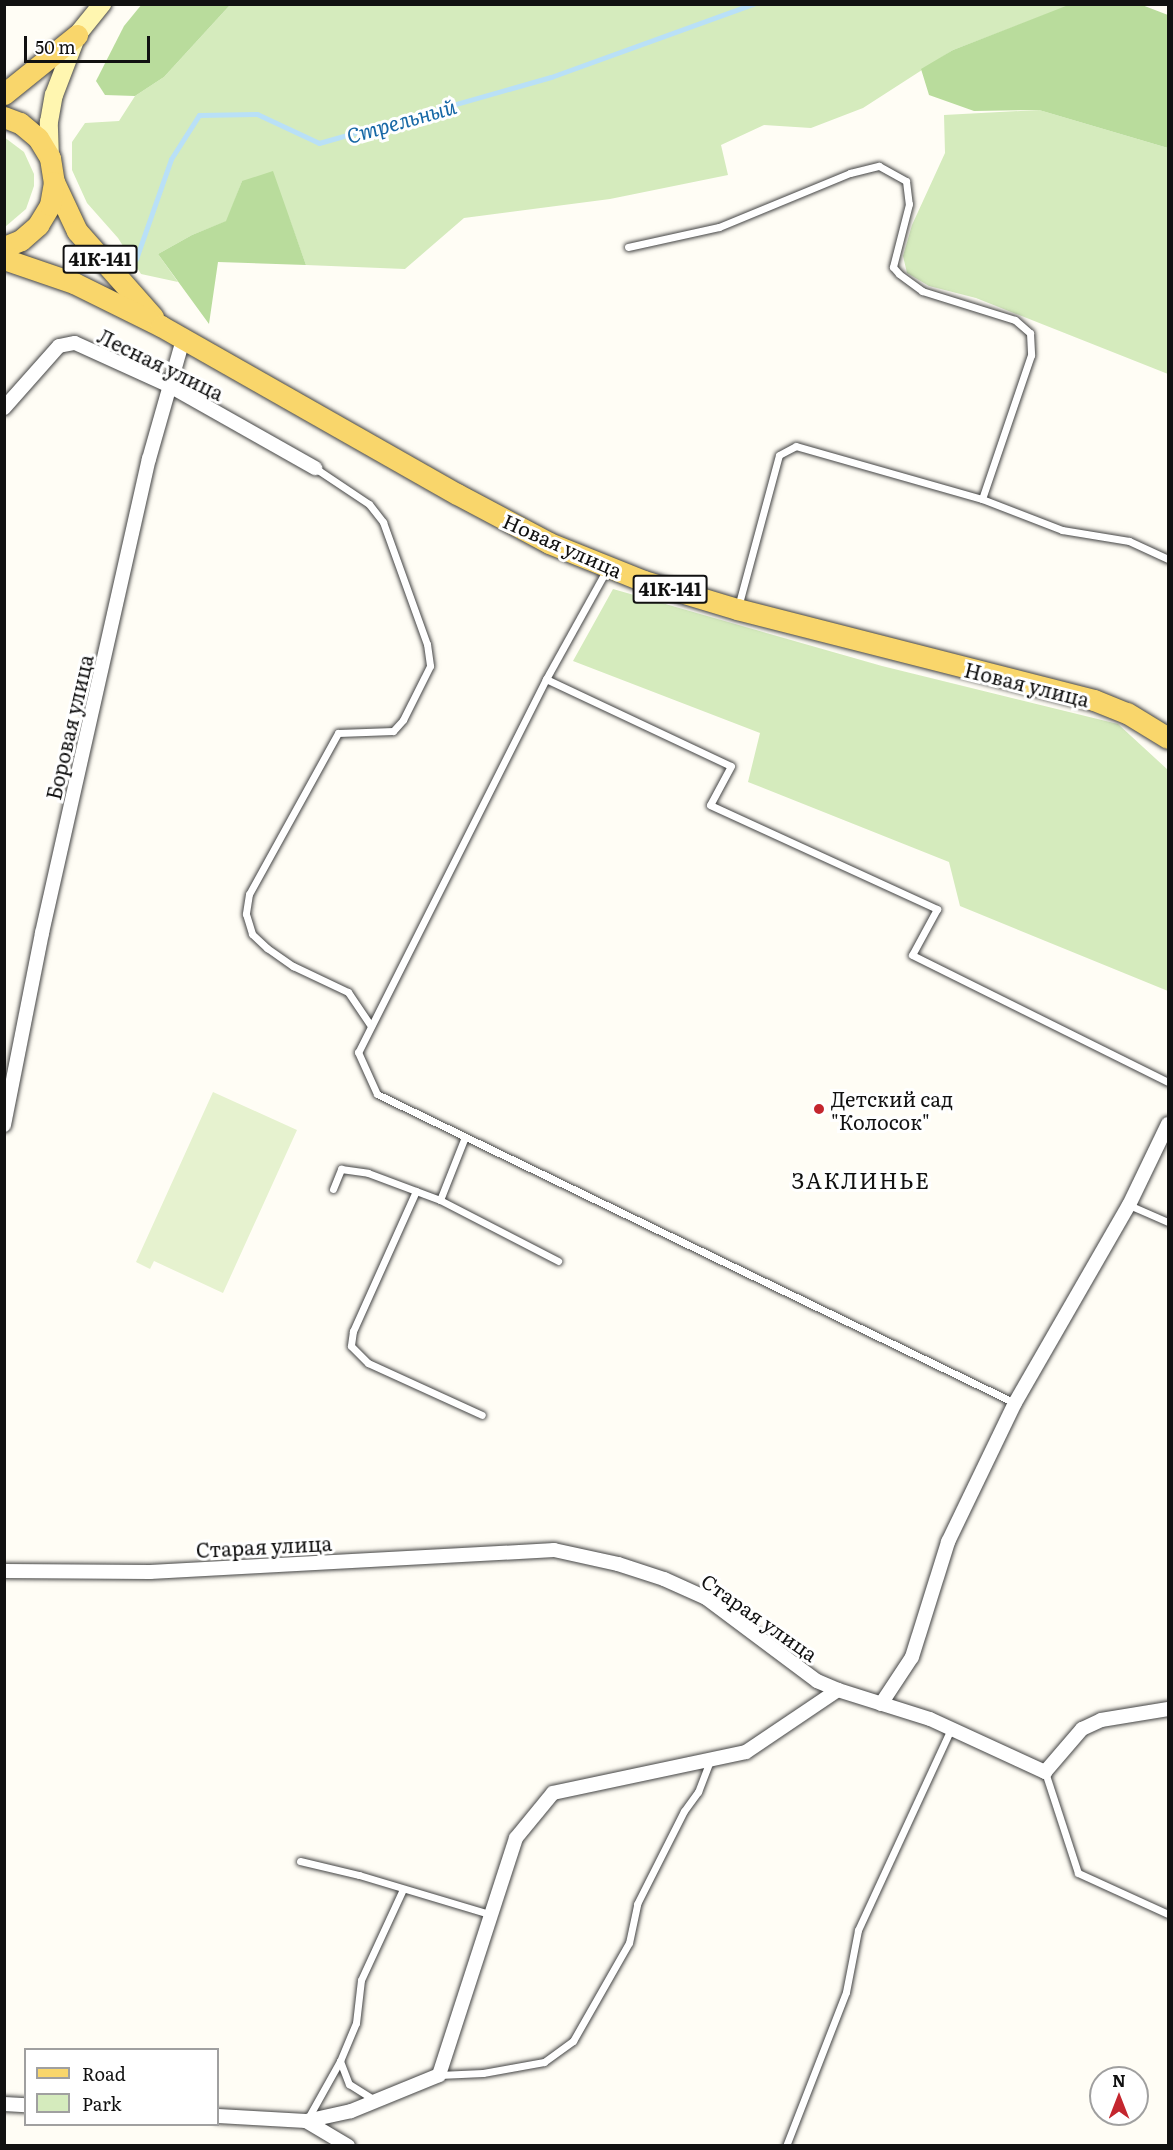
<!DOCTYPE html>
<meta charset="utf-8">
<style>
body{margin:0}
#map{position:relative;width:1173px;height:2150px;overflow:hidden;background:#fffdf5;font-family:Literata,serif}
div>[style]{position:absolute}
[style*='--x']{left:calc(var(--x)*1px);top:calc(var(--y)*1px);width:calc(var(--w)*1px);rotate:calc(var(--a)*1deg)}
.green>*{inset:0;background:#d5ebbd}
.forest>*{inset:0;background:#b9dc9c}
.pitch>*{inset:0;background:#e6f2cf}
.stream>*{height:5px;margin:-2.5px;padding:0 2.5px;transform-origin:2.5px;border-radius:2.5px;background:#b9e0f7}
.roads{filter:drop-shadow(0 0 2px #444) drop-shadow(0 0 2px #444)}
.lane>*{height:7px;margin:-3.5px;padding:0 3.5px;transform-origin:3.5px;border-radius:3.5px;background:#fff}
.street>*{height:14px;margin:-7px;padding:0 7px;transform-origin:7px;border-radius:7px;background:#fff}
.secondary>*{height:18px;margin:-9px;padding:0 9px;transform-origin:9px;border-radius:9px;background:#fff6b0}
.primary>*{height:21px;margin:-10.5px;padding:0 10.5px;transform-origin:10.5px;border-radius:10.5px;background:#f9d66b}
.dots>*{width:16px;height:16px;translate:-50% -50%;box-sizing:border-box;border:3px solid #fff;border-radius:50%}
span{translate:-50% -50%;white-space:nowrap;text-align:center;line-height:1.15;-webkit-text-stroke:6px #fff;paint-order:stroke}
.shield-label span{padding:2px 4px;background:#fff;border:2px solid;border-radius:4px;-webkit-text-stroke-width:0}
.shield-label{font-size:18px;color:#111;font-weight:700}
.street-label{font-size:20px;color:#111}
.poi-label{font-size:20px;color:#111}
.left{translate:0 -50%;text-align:left}
.water-label{font-size:21px;color:#1768a6;font-style:italic}
.quarter-label{font-size:22px;color:#111;letter-spacing:1.5px}
.frame{position:absolute;inset:0;border:6px solid #111;pointer-events:none}
.legend{position:absolute;left:24px;top:2048px;width:195px;height:78px;box-sizing:border-box;background:#fff;border:2px solid #a0a0a0;margin:0;padding:8px 10px;list-style:none;font-size:18px;color:#111}
.legend li{display:flex;align-items:center;gap:12px;height:30px}
.legend b{width:30px;border:2px solid #a0a0a0}
.north{position:absolute;left:1089px;top:2066px;width:60px;height:60px;box-sizing:border-box;background:#fff;border:2px solid #a0a0a0;border-radius:50%;rotate:0deg;font-size:16px;font-weight:700;line-height:24px;text-align:center;color:#111}
.north::after{content:'';display:block;margin:auto;width:21px;height:27px;background:#c4262e;clip-path:polygon(50% 0,100% 100%,50% 72%,0 100%)}
.scale{position:absolute;left:24px;top:36px;width:126px;height:27px;box-sizing:border-box;border:3px solid #111;border-top:0;padding-left:8px;font-size:18px;line-height:21px;white-space:nowrap;color:#111;-webkit-text-stroke:4px #fff;paint-order:stroke}
</style>
<div id="map">
<div class="green">
<i style="clip-path:polygon(230px 5px,1071px 5px,953px 50px,863px 108px,811px 128px,764px 125px,721px 145px,728px 175px,610px 199px,464px 218px,405px 269px,306px 265px,289px 218px,242px 181px,227px 221px,192px 235px,158px 254px,178px 282px,141px 274px,118px 238px,87px 203px,72px 170px,72px 142px,85px 123px,119px 121px,135px 96px,164px 77px)"></i>
<i style="clip-path:polygon(1039px 110px,1168px 148px,1168px 374px,976px 298px,929px 286px,907px 273px,903px 256px,912px 225px,945px 153px,944px 115px)"></i>
<i style="clip-path:polygon(4px 137px,24px 152px,34px 174px,34px 186px,26px 209px,5px 227px)"></i>
<i style="clip-path:polygon(613px 589px,882px 666px,1118px 724px,1168px 770px,1168px 991px,960px 906px,949px 862px,748px 782px,760px 733px,573px 661px)"></i>
</div>
<div class="forest">
<i style="clip-path:polygon(142px 4px,230px 5px,164px 77px,135px 96px,105px 95px,96px 81px,124px 26px)"></i>
<i style="clip-path:polygon(1071px 4px,1142px 5px,1168px 15px,1168px 148px,1039px 110px,974px 111px,929px 95px,921px 69px,953px 50px)"></i>
<i style="clip-path:polygon(273px 171px,306px 265px,218px 262px,209px 324px,158px 254px,192px 235px,226px 221px,242px 181px)"></i>
</div>
<div class="pitch">
<i style="clip-path:polygon(213px 1092px,297px 1130px,223px 1293px,154px 1261px,150px 1269px,136px 1262px)"></i>
</div>
<div class="stream">
<i style="--x:136;--y:259;--w:106;--a:-70.7"></i>
<i style="--x:171;--y:159;--w:52;--a:-57.5"></i>
<i style="--x:199;--y:115;--w:58;--a:-1"></i>
<i style="--x:257;--y:114;--w:68;--a:25.1"></i>
<i style="--x:319;--y:143;--w:241;--a:-15.9"></i>
<i style="--x:551;--y:77;--w:215;--a:-19.9"></i>
</div>
<div class="roads">
<div class="lane">
<i style="--x:628;--y:247;--w:93;--a:-12.4"></i>
<i style="--x:719;--y:227;--w:142;--a:-22.4"></i>
<i style="--x:850;--y:173;--w:30;--a:-14"></i>
<i style="--x:879;--y:166;--w:31;--a:29"></i>
<i style="--x:906;--y:181;--w:23;--a:83"></i>
<i style="--x:909;--y:204;--w:65;--a:104.3"></i>
<i style="--x:893;--y:267;--w:9;--a:49"></i>
<i style="--x:899;--y:274;--w:29;--a:36"></i>
<i style="--x:922;--y:291;--w:97;--a:17.3"></i>
<i style="--x:1015;--y:320;--w:20;--a:41"></i>
<i style="--x:1030;--y:333;--w:22;--a:87"></i>
<i style="--x:1031;--y:355;--w:152;--a:108.8"></i>
<i style="--x:315;--y:468;--w:65;--a:33.7"></i>
<i style="--x:369;--y:504;--w:23;--a:52"></i>
<i style="--x:383;--y:522;--w:130;--a:70.2"></i>
<i style="--x:427;--y:644;--w:22;--a:82"></i>
<i style="--x:430;--y:666;--w:60;--a:116.6"></i>
<i style="--x:403;--y:720;--w:15;--a:132"></i>
<i style="--x:393;--y:731;--w:55;--a:177.9"></i>
<i style="--x:338;--y:733;--w:184;--a:118.9"></i>
<i style="--x:249;--y:894;--w:20;--a:99"></i>
<i style="--x:246;--y:914;--w:21;--a:73"></i>
<i style="--x:252;--y:934;--w:21;--a:43"></i>
<i style="--x:267;--y:948;--w:32;--a:35"></i>
<i style="--x:293;--y:966;--w:61;--a:25.3"></i>
<i style="--x:348;--y:992;--w:41;--a:55.9"></i>
<i style="--x:607;--y:569;--w:126;--a:119"></i>
<i style="--x:546;--y:679;--w:418;--a:116.7"></i>
<i style="--x:358;--y:1052;--w:46;--a:65.7"></i>
<i style="--x:377;--y:1094;--w:709;--a:25.84"></i>
<i style="--x:738;--y:607;--w:157;--a:-74.9"></i>
<i style="--x:779;--y:455;--w:19;--a:-28"></i>
<i style="--x:796;--y:446;--w:193;--a:15.9"></i>
<i style="--x:982;--y:499;--w:86;--a:21.2"></i>
<i style="--x:1062;--y:530;--w:68;--a:9.3"></i>
<i style="--x:1129;--y:541;--w:43;--a:24.8"></i>
<i style="--x:546;--y:679;--w:204;--a:25.2"></i>
<i style="--x:731;--y:766;--w:44;--a:118.3"></i>
<i style="--x:710;--y:805;--w:250;--a:24.6"></i>
<i style="--x:937;--y:909;--w:52;--a:118.5"></i>
<i style="--x:912;--y:955;--w:286;--a:26.4"></i>
<i style="--x:333;--y:1189;--w:22;--a:-68"></i>
<i style="--x:341;--y:1169;--w:27;--a:8"></i>
<i style="--x:368;--y:1173;--w:77;--a:20.6"></i>
<i style="--x:440;--y:1200;--w:133;--a:27.3"></i>
<i style="--x:416;--y:1191;--w:154;--a:114.2"></i>
<i style="--x:353;--y:1331;--w:15;--a:98"></i>
<i style="--x:351;--y:1346;--w:24;--a:45"></i>
<i style="--x:368;--y:1363;--w:125;--a:24.5"></i>
<i style="--x:440;--y:1200;--w:68;--a:-68.4"></i>
<i style="--x:1129;--y:1205;--w:43;--a:23.6"></i>
<i style="--x:1045;--y:1772;--w:106;--a:71.9"></i>
<i style="--x:1078;--y:1873;--w:99;--a:24.5"></i>
<i style="--x:300;--y:1861;--w:61;--a:13.3"></i>
<i style="--x:359;--y:1875;--w:139;--a:16.7"></i>
<i style="--x:340;--y:2061;--w:25;--a:69"></i>
<i style="--x:349;--y:2084;--w:31;--a:32"></i>
<i style="--x:439;--y:2075;--w:44;--a:-2.6"></i>
<i style="--x:483;--y:2073;--w:62;--a:-10.2"></i>
<i style="--x:544;--y:2062;--w:36;--a:-36"></i>
<i style="--x:573;--y:2041;--w:113;--a:-60.3"></i>
<i style="--x:629;--y:1943;--w:40;--a:-78"></i>
<i style="--x:637;--y:1904;--w:104;--a:-63.2"></i>
<i style="--x:684;--y:1811;--w:24;--a:-54"></i>
<i style="--x:698;--y:1792;--w:34;--a:-69"></i>
<i style="--x:307;--y:2120;--w:68;--a:-60.8"></i>
<i style="--x:340;--y:2061;--w:41;--a:-67.2"></i>
<i style="--x:356;--y:2023;--w:43;--a:-83.4"></i>
<i style="--x:361;--y:1980;--w:100;--a:-65.2"></i>
<i style="--x:786;--y:2146;--w:165;--a:-68.7"></i>
<i style="--x:846;--y:1992;--w:63;--a:-79"></i>
<i style="--x:858;--y:1930;--w:221;--a:-65.2"></i>
</div>
<div class="street">
<i style="--x:4;--y:408;--w:83;--a:-48.4"></i>
<i style="--x:59;--y:346;--w:16;--a:-11"></i>
<i style="--x:75;--y:343;--w:104;--a:24.4"></i>
<i style="--x:170;--y:386;--w:167;--a:29.5"></i>
<i style="--x:4;--y:1125;--w:196;--a:-78.8"></i>
<i style="--x:42;--y:933;--w:486;--a:-77.3"></i>
<i style="--x:149;--y:459;--w:124;--a:-74.1"></i>
<i style="--x:4;--y:1571;--w:146;--a:0.4"></i>
<i style="--x:150;--y:1572;--w:405;--a:-3.1"></i>
<i style="--x:554;--y:1550;--w:66;--a:12.3"></i>
<i style="--x:618;--y:1564;--w:48;--a:18.1"></i>
<i style="--x:664;--y:1579;--w:46;--a:24.3"></i>
<i style="--x:706;--y:1598;--w:139;--a:36.8"></i>
<i style="--x:817;--y:1681;--w:23;--a:23"></i>
<i style="--x:838;--y:1690;--w:96;--a:17.5"></i>
<i style="--x:930;--y:1719;--w:127;--a:24.7"></i>
<i style="--x:1045;--y:1772;--w:57;--a:-49.3"></i>
<i style="--x:1082;--y:1729;--w:21;--a:-25"></i>
<i style="--x:1101;--y:1720;--w:68;--a:-9.3"></i>
<i style="--x:881;--y:1704;--w:56;--a:-56.6"></i>
<i style="--x:912;--y:1657;--w:121;--a:-72.6"></i>
<i style="--x:948;--y:1542;--w:154;--a:-64.3"></i>
<i style="--x:1015;--y:1403;--w:228;--a:-60.1"></i>
<i style="--x:1129;--y:1205;--w:90;--a:-64.3"></i>
<i style="--x:4;--y:2104;--w:22;--a:3"></i>
<i style="--x:218;--y:2116;--w:88;--a:3.3"></i>
<i style="--x:306;--y:2121;--w:49;--a:30.8"></i>
<i style="--x:306;--y:2121;--w:46;--a:-12.5"></i>
<i style="--x:351;--y:2111;--w:95;--a:-22.2"></i>
<i style="--x:439;--y:2075;--w:249;--a:-72"></i>
<i style="--x:516;--y:1838;--w:58;--a:-50.6"></i>
<i style="--x:553;--y:1793;--w:197;--a:-12"></i>
<i style="--x:746;--y:1752;--w:111;--a:-34"></i>
</div>
<div class="secondary">
<i style="--x:50;--y:158;--w:36;--a:-92"></i>
<i style="--x:49;--y:122;--w:27;--a:-80"></i>
<i style="--x:54;--y:95;--w:64;--a:-69"></i>
<i style="--x:77;--y:35;--w:40;--a:-51"></i>
</div>
<div class="primary">
<i style="--x:4;--y:94;--w:94;--a:-38.9"></i>
<i style="--x:4;--y:117;--w:17;--a:21"></i>
<i style="--x:20;--y:123;--w:23;--a:40"></i>
<i style="--x:38;--y:138;--w:23;--a:59"></i>
<i style="--x:50;--y:158;--w:24;--a:81"></i>
<i style="--x:54;--y:182;--w:54;--a:64.9"></i>
<i style="--x:77;--y:231;--w:115;--a:48.5"></i>
<i style="--x:4;--y:247;--w:18;--a:-22"></i>
<i style="--x:21;--y:240;--w:23;--a:-41"></i>
<i style="--x:38;--y:225;--w:23;--a:-59"></i>
<i style="--x:50;--y:205;--w:23;--a:-80"></i>
<i style="--x:4;--y:259;--w:74;--a:18.9"></i>
<i style="--x:74;--y:283;--w:97;--a:26.3"></i>
<i style="--x:161;--y:326;--w:340;--a:29.6"></i>
<i style="--x:457;--y:494;--w:104;--a:28"></i>
<i style="--x:549;--y:543;--w:102;--a:21.8"></i>
<i style="--x:644;--y:581;--w:97;--a:16.8"></i>
<i style="--x:737;--y:609;--w:368;--a:14.3"></i>
<i style="--x:1094;--y:700;--w:35;--a:22"></i>
<i style="--x:1127;--y:713;--w:48;--a:31.4"></i>
</div>
</div>
<div class="dots">
<i style="left:819px;top:1109px;background:#c4262e"></i>
</div>
<div class="shield-label">
<span style="left:100px;top:259px">41К-141</span>
<span style="left:670px;top:589px">41К-141</span>
</div>
<div class="street-label">
<span style="left:161px;top:364px;rotate:26deg">Лесная улица</span>
<span style="left:563px;top:545px;rotate:24deg">Новая улица</span>
<span style="left:1027px;top:684px;rotate:14deg">Новая улица</span>
<span style="left:69px;top:727px;rotate:-77deg">Боровая улица</span>
<span style="left:264px;top:1546px;rotate:-3deg">Старая улица</span>
<span style="left:760px;top:1617px;rotate:35deg">Старая улица</span>
</div>
<div class="poi-label">
<span class="left" style="left:831px;top:1110px">Детский сад<br>"Колосок"</span>
</div>
<div class="water-label">
<span style="left:401px;top:120px;rotate:-16deg">Стрельный</span>
</div>
<div class="quarter-label">
<span style="left:861px;top:1180px">ЗАКЛИНЬЕ</span>
</div>
<div class="frame"></div>
<ul class="legend">
<li><b style="height:8px;background:#f9d66b"></b>Road</li>
<li><b style="height:16px;background:#d5ebbd"></b>Park</li>
</ul>
<div class="north">N</div>
<div class="scale">50 m</div>
</div>
